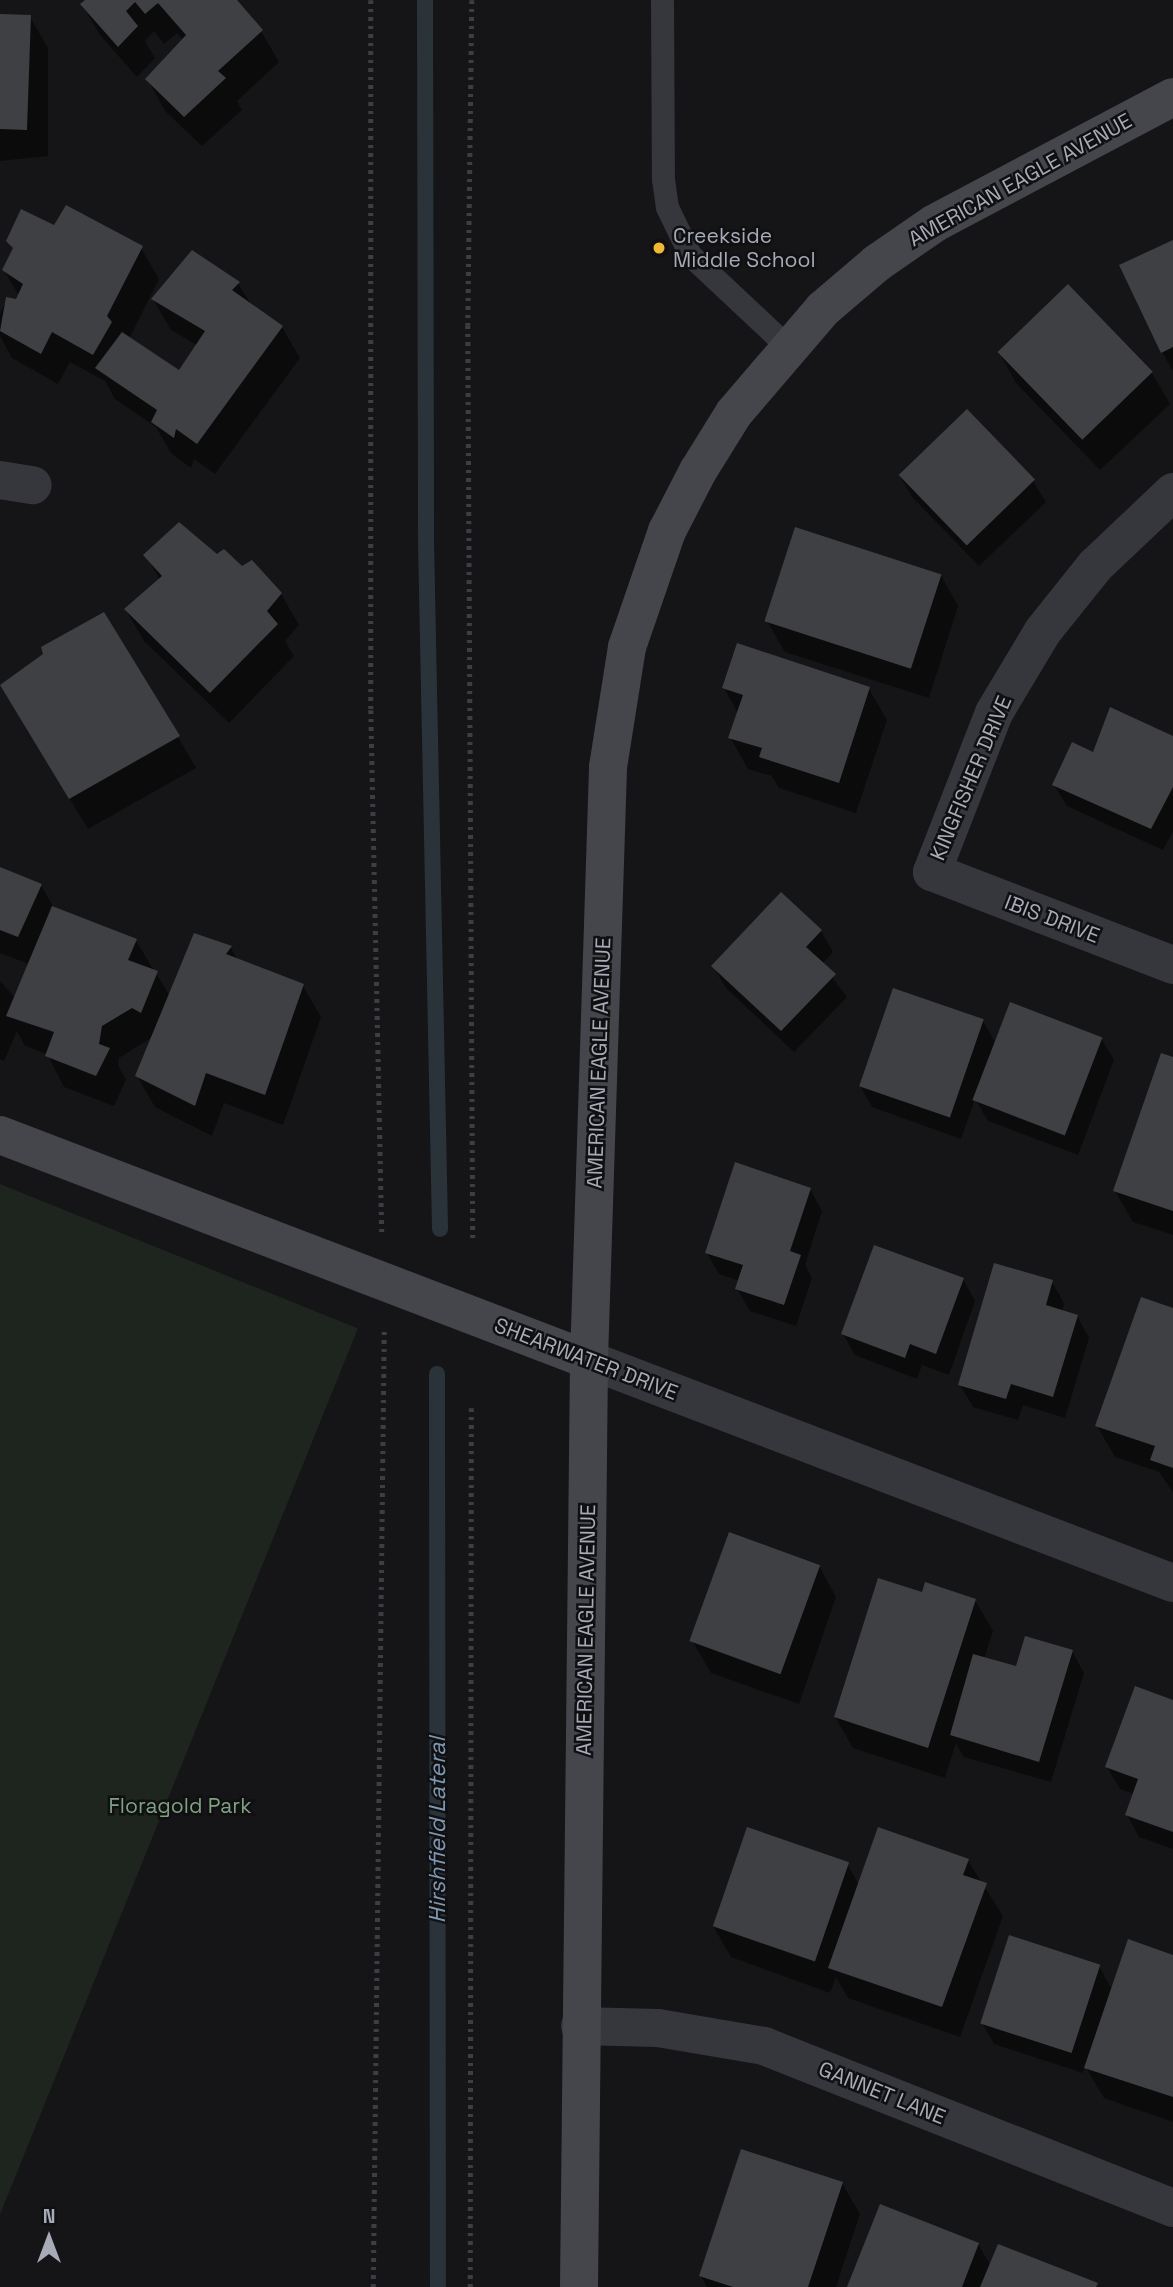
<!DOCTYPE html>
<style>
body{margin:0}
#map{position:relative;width:1173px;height:2287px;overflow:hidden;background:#151517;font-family:"Space Grotesk",sans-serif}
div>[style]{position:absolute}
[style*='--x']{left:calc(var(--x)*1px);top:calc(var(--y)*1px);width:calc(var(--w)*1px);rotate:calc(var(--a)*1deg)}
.green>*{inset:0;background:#1d251e;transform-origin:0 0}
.shadow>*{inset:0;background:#0007}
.stream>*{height:16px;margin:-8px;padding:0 8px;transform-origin:8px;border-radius:8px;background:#2b333a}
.building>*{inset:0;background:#3f4044;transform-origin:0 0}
.path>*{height:4.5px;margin-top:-2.25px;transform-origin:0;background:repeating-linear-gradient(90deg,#3c3e43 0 3.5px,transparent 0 8.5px)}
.lane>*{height:23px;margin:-11.5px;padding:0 11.5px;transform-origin:11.5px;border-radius:11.5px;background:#36373c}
.street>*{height:38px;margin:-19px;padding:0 19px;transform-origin:19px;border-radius:19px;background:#36373c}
.secondary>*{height:38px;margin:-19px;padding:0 19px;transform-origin:19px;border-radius:19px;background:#44464c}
.dots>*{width:19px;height:19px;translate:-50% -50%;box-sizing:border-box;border:4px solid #101012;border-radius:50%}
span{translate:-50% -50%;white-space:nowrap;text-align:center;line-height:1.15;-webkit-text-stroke:5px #101012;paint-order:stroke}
.street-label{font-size:21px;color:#a7abb7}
.poi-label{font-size:21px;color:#a7abb7}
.left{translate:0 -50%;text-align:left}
.park-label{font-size:21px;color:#7ea282}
.water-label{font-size:23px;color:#7e97b1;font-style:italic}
.north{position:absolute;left:14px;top:2203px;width:70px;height:70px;-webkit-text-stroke:5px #101012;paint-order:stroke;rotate:0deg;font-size:19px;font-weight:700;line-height:28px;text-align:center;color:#a7abb7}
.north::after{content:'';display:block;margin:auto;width:24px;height:32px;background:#a7abb7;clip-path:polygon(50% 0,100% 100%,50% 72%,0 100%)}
</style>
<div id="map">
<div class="green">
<i style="left:0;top:1184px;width:386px;height:1103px;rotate:22deg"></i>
</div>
<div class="shadow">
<i style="clip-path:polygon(87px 0,235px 0,261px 31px,279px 62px,237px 101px,242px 110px,202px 146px,165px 111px,148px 80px,184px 41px,177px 33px,164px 44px,154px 31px,145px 41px,155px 58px,137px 77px,100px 35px,82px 4px)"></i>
<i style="clip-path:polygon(0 16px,30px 17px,48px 48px,48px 156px,0 161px)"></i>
<i style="clip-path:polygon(54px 227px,141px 248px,159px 279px,129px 339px,179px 372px,197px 345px,171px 330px,153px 299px,238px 283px,252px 306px,282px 327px,300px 358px,215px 474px,194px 459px,191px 468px,171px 453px,156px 427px,115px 399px,105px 381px,70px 362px,58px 384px,12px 358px,0 336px,0 314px,7px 299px,16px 301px,19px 296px,4px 270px,14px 251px,8px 241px)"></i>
<i style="clip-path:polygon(1173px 242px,1173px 371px,1162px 352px)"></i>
<i style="clip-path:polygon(1068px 286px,1152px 373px,1170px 404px,1100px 470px,1016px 383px,999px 352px)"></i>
<i style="clip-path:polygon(900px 476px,1033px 481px,1046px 502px,979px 566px,912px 497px)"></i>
<i style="clip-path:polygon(146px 555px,216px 556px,242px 568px,281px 594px,299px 625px,285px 641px,294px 656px,229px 723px,144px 641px,126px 610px,160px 580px)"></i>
<i style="clip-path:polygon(941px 575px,958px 606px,929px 698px,785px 652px,767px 621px)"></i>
<i style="clip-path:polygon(1px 686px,178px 737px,196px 768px,88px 829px)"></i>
<i style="clip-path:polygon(724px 688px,869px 689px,887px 720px,856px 813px,779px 788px,772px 776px,748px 769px,730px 737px,738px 713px)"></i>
<i style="clip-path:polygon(1173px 738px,1173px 831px,1163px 850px,1067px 806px,1054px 785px)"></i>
<i style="clip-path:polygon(0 869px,41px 885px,54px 908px,136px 941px,170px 996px,231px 948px,238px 961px,303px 986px,321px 1017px,283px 1125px,224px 1103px,212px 1136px,155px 1107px,137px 1076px,154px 1036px,119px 1058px,118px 1065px,126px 1080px,114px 1106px,64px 1087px,47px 1054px,25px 1046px,17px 1031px,4px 1061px,0 1059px,0 981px,15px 998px,29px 964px,0 953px)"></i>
<i style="clip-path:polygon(821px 931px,833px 952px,822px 964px,847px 997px,794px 1052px,726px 988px,713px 966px)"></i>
<i style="clip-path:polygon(983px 1021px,996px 1044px,1101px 1038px,1114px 1060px,1078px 1155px,988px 1121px,975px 1099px,961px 1139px,872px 1107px,860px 1086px)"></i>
<i style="clip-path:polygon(1173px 1059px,1173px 1235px,1133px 1222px,1115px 1191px)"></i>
<i style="clip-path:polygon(810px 1189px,822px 1211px,805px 1265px,812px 1278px,796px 1326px,750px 1311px,737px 1289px,740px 1281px,719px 1274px,707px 1253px)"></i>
<i style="clip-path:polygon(963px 1279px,975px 1301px,949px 1375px,922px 1365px,917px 1379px,855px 1355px,843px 1334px)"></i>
<i style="clip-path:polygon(1052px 1282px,1064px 1303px,1062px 1312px,1077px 1316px,1089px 1338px,1065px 1418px,1023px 1405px,1018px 1420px,973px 1407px,960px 1385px)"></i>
<i style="clip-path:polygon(1173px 1310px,1173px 1492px,1159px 1472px,1115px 1457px,1097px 1426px)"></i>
<i style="clip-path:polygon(819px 1566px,836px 1597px,799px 1704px,711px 1673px,693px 1642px)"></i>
<i style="clip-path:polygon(923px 1594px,975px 1600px,993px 1631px,984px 1659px,1017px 1669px,1072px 1651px,1084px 1673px,1051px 1782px,964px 1757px,956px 1743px,945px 1778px,853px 1748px,835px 1717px)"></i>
<i style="clip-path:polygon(1173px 1702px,1173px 1849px,1139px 1837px,1127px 1815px,1134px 1794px,1120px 1789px,1107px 1767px)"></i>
<i style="clip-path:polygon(968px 1861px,1003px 1916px,960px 2037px,848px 1998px,836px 1977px,830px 1993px,731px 1957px,713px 1926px,848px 1865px,859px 1885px)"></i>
<i style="clip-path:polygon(1173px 1957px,1173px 2122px,1104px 2098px,1085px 2066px,1083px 2073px,994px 2044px,982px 2023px,1099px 1966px,1112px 1990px)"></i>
<i style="clip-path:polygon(842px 2183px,860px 2214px,836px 2287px,707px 2287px,701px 2276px)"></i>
<i style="clip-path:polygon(978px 2244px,991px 2266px,1098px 2287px,849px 2287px)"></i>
</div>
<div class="stream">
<i style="--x:425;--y:0;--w:542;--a:89.89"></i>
<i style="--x:426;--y:542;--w:687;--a:88.83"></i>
<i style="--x:437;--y:1374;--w:913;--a:89.94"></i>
</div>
<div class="building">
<i style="clip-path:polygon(85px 0,237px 0,263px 30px,218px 71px,226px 78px,184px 117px,145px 79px,186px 35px,158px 3px,145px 14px,135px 2px,126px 11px,138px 26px,118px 47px,80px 4px)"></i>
<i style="left:0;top:14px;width:31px;height:115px;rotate:2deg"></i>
<i style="clip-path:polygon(66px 205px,143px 246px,107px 316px,112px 322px,93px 355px,52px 332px,41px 354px,0 331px,6px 297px,16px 299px,23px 284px,2px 270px,13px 248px,6px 241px,21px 209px,54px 225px)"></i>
<i style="clip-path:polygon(1173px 240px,1173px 347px,1161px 353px,1119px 265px)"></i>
<i style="clip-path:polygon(192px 250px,240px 282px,232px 290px,283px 326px,197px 444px,176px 429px,174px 438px,151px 422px,157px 410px,95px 368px,122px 332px,179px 370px,205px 331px,151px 299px)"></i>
<i style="left:1068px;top:284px;width:122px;height:98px;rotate:46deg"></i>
<i style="left:967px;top:409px;width:98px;height:95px;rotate:46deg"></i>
<i style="clip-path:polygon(179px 522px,217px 554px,224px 549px,242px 566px,252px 560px,282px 593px,267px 611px,278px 624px,210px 693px,124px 609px,162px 576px,143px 555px)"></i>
<i style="left:795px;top:527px;width:154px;height:99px;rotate:18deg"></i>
<i style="clip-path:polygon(104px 612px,180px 736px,69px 799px,0 685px,43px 654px,41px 647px)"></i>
<i style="clip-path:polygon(737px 643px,870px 687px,839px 783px,759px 757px,762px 748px,728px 738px,743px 695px,722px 688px)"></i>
<i style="clip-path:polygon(1110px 707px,1173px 736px,1173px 787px,1151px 829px,1052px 785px,1072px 742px,1093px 752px)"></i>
<i style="clip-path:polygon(0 867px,42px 884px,18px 937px,0 930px)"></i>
<i style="clip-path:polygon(781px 892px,822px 930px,806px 947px,836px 974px,781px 1031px,711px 966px)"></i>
<i style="clip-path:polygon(52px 906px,137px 939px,128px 960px,158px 971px,141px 1013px,132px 1008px,102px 1026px,99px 1044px,110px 1048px,96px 1076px,45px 1056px,54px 1032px,6px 1016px)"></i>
<i style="clip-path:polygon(194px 933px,232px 946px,226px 954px,304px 984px,265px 1095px,206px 1073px,195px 1106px,135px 1076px)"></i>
<i style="left:893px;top:988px;width:96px;height:104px;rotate:19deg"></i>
<i style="left:1010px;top:1002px;width:99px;height:105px;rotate:21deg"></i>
<i style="clip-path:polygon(1161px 1053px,1173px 1057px,1173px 1211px,1113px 1191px)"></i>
<i style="clip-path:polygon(735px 1162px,811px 1188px,790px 1251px,801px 1255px,784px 1305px,735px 1289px,743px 1265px,705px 1253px)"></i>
<i style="clip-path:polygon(874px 1245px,964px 1278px,936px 1354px,910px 1344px,905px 1358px,841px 1334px)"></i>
<i style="clip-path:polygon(994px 1263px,1053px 1280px,1046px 1305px,1078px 1315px,1053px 1397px,1011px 1384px,1006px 1399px,958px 1385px)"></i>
<i style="clip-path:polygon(1141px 1297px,1173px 1308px,1173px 1468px,1150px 1460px,1155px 1446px,1095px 1426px)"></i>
<i style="left:729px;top:1532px;width:97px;height:116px;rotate:20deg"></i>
<i style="clip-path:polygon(878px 1578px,922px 1592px,925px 1582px,976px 1599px,928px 1748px,834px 1717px)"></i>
<i style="clip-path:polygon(1025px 1636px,1073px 1650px,1039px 1762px,950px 1735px,973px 1654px,1016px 1666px)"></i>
<i style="clip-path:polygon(1135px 1686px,1173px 1700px,1173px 1832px,1125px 1815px,1138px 1779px,1105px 1767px)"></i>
<i style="left:747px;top:1827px;width:108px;height:105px;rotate:19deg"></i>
<i style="clip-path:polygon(878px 1827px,969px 1859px,963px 1875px,987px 1883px,942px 2007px,828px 1968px)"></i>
<i style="left:1009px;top:1935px;width:96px;height:93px;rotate:18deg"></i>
<i style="clip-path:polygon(1128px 1939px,1173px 1955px,1173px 2097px,1084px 2068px)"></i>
<i style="clip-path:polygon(741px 2149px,843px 2182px,808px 2287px,733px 2287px,699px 2276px)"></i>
<i style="clip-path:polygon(880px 2204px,979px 2243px,962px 2287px,847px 2287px)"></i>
<i style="clip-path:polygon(998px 2244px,1098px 2283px,1096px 2287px,980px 2287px)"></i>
</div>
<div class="path">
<i style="--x:371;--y:0;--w:710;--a:90"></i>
<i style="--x:371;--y:710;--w:523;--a:88.8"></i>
<i style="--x:472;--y:0;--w:325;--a:90.7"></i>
<i style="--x:468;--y:325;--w:916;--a:89.69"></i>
<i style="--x:373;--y:2287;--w:958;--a:-89.34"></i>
<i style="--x:470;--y:2287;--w:879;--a:-89.93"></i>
</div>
<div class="lane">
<i style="--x:662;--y:0;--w:179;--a:89.7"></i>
<i style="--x:663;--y:179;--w:28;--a:82"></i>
<i style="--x:667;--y:207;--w:53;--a:64.4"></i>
<i style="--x:690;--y:255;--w:133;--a:43.2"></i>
</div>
<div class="street">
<i style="--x:0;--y:480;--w:33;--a:9"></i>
<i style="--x:1173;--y:492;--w:108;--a:136.5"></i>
<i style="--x:1095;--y:566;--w:83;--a:128.7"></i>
<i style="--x:1043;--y:631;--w:96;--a:120.9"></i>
<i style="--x:994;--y:713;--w:171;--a:111.3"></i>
<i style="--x:932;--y:872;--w:258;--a:21.1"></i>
<i style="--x:589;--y:1360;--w:625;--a:20.9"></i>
<i style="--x:580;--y:2026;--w:78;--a:1.5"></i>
<i style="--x:658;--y:2028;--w:108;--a:9.6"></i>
<i style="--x:764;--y:2046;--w:440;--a:21.6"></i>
</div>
<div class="secondary">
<i style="--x:0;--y:1135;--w:631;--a:20.91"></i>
<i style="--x:579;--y:2287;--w:927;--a:-89.38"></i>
<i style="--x:589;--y:1360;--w:593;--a:-88.16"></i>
<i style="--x:608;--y:767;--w:121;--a:-81"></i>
<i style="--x:627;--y:647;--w:123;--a:-71"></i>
<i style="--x:667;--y:531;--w:68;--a:-62.7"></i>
<i style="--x:698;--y:471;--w:68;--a:-58.2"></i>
<i style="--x:734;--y:413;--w:137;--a:-49.4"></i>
<i style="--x:823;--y:309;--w:71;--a:-40.4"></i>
<i style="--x:877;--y:263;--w:70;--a:-34.6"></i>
<i style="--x:935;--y:223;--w:269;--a:-27.9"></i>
</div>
<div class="dots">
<i style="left:659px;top:248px;background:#f0b834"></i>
</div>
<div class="street-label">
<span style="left:1020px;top:180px;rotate:-29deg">AMERICAN EAGLE AVENUE</span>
<span style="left:971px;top:778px;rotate:-67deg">KINGFISHER DRIVE</span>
<span style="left:1052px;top:919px;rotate:21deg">IBIS DRIVE</span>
<span style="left:599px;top:1063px;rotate:-88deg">AMERICAN EAGLE AVENUE</span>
<span style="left:586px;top:1359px;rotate:21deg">SHEARWATER DRIVE</span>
<span style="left:586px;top:1630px;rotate:-89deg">AMERICAN EAGLE AVENUE</span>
<span style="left:882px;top:2093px;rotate:22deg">GANNET LANE</span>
</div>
<div class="poi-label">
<span class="left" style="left:673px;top:248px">Creekside<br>Middle School</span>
</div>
<div class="park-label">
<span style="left:180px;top:1806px">Floragold Park</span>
</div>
<div class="water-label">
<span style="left:437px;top:1830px;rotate:-90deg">Hirshfield Lateral</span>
</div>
<div class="north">N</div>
</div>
